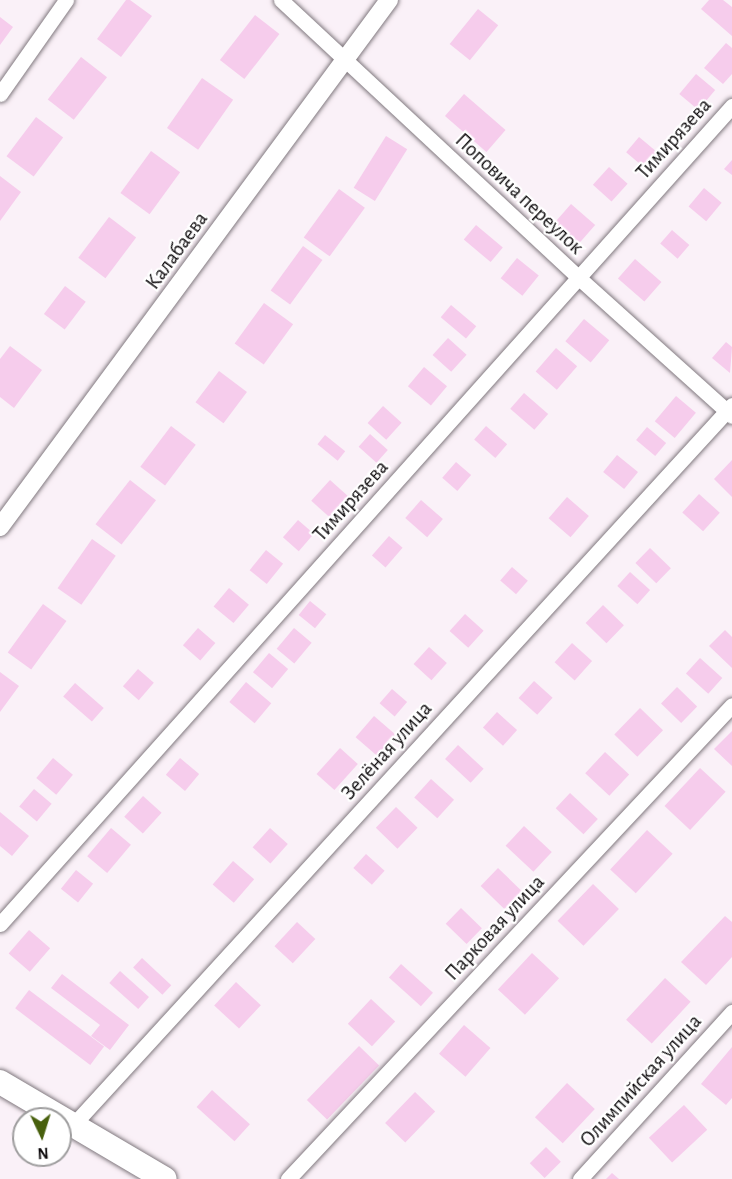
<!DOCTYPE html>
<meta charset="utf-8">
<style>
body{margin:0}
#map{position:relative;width:732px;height:1179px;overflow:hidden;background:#faf1f8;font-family:"Alegreya Sans",sans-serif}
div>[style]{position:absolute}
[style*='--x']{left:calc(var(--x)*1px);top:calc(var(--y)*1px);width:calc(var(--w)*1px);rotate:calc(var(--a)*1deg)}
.building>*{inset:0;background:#f6ccec;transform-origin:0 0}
.roads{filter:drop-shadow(0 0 2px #81797f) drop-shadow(0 0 2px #81797f)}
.minor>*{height:15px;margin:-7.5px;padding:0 7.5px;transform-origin:7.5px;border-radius:7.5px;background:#fff}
.tertiary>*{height:18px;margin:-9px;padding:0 9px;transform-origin:9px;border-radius:9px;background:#fff}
.trunk>*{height:24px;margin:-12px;padding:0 12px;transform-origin:12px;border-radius:12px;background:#fff}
span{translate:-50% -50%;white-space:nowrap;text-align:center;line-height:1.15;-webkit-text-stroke:4.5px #fff;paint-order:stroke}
.street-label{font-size:21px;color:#0d0a0c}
.north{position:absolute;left:12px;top:1107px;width:60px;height:60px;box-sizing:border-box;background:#fff;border:2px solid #9e9d9e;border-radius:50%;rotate:176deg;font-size:16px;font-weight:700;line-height:24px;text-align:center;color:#0d0a0c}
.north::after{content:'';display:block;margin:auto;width:21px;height:27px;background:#48600d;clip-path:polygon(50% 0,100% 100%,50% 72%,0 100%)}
</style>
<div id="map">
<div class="building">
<i style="clip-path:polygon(126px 0,130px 0,152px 16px,121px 57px,97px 39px)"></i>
<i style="clip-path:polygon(709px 0,723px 0,732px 7px,732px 36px,701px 9px)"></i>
<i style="left:478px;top:9px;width:26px;height:45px;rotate:39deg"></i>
<i style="left:255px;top:15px;width:31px;height:57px;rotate:38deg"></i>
<i style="clip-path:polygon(0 17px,13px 27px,0 45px)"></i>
<i style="clip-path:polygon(726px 43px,732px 48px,732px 74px,723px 84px,704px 68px)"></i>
<i style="left:81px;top:57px;width:33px;height:54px;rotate:38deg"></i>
<i style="left:696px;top:74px;width:25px;height:26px;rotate:40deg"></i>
<i style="left:202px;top:78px;width:38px;height:61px;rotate:35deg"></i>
<i style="left:464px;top:94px;width:55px;height:29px;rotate:41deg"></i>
<i style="left:36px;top:117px;width:34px;height:49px;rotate:37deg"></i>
<i style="left:386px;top:136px;width:25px;height:61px;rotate:32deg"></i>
<i style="left:639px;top:137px;width:25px;height:20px;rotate:40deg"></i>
<i style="left:151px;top:151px;width:36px;height:52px;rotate:36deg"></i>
<i style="clip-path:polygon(732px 160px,732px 175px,724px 169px)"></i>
<i style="left:609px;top:167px;width:25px;height:24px;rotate:42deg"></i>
<i style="clip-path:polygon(0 176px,21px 192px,0 221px)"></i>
<i style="left:704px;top:188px;width:23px;height:24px;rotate:40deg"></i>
<i style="left:339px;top:189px;width:32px;height:60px;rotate:36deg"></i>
<i style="left:571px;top:204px;width:32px;height:25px;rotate:41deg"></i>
<i style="left:109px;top:217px;width:34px;height:51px;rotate:37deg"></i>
<i style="left:476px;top:225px;width:35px;height:19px;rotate:40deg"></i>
<i style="left:672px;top:230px;width:23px;height:18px;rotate:41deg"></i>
<i style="left:303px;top:246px;width:24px;height:55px;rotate:36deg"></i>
<i style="left:517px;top:258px;width:28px;height:26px;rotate:39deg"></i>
<i style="left:635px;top:259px;width:35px;height:26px;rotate:41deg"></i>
<i style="left:65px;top:286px;width:26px;height:35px;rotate:37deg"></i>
<i style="left:264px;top:303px;width:36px;height:50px;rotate:36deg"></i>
<i style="left:451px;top:305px;width:33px;height:16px;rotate:40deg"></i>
<i style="left:584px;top:319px;width:33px;height:29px;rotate:40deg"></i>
<i style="left:448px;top:338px;width:25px;height:23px;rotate:42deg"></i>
<i style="clip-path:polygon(726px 342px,732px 347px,730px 373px,712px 358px)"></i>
<i style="clip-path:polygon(10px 346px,42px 370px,14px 408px,0 397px,0 359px)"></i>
<i style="left:556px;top:348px;width:28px;height:31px;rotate:41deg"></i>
<i style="left:424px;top:367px;width:30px;height:25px;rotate:40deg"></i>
<i style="left:219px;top:371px;width:35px;height:39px;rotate:37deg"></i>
<i style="left:524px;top:393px;width:32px;height:21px;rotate:41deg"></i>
<i style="left:676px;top:396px;width:26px;height:33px;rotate:40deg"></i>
<i style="left:383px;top:406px;width:25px;height:23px;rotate:42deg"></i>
<i style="left:171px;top:426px;width:31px;height:51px;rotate:37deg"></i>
<i style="left:486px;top:426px;width:28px;height:18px;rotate:41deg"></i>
<i style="left:647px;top:427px;width:25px;height:17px;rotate:40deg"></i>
<i style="left:370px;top:434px;width:24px;height:17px;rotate:42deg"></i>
<i style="left:325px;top:435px;width:26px;height:12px;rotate:39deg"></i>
<i style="left:617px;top:455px;width:27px;height:22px;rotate:39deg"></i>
<i style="clip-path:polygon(732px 460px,732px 497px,714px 479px)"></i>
<i style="left:456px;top:462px;width:20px;height:21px;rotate:41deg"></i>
<i style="left:130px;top:480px;width:33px;height:56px;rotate:38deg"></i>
<i style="left:330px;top:480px;width:24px;height:28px;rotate:42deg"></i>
<i style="left:699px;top:494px;width:28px;height:25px;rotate:42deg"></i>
<i style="left:567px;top:497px;width:29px;height:28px;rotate:41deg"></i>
<i style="left:421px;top:500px;width:29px;height:24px;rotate:41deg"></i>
<i style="left:298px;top:520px;width:21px;height:23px;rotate:41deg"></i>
<i style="left:389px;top:536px;width:18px;height:26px;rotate:41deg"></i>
<i style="left:92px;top:539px;width:29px;height:60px;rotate:35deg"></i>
<i style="left:650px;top:548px;width:29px;height:21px;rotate:44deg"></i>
<i style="left:266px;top:550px;width:22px;height:26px;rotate:39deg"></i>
<i style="left:512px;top:567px;width:21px;height:18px;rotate:41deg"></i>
<i style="left:630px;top:572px;width:27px;height:19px;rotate:42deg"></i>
<i style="left:229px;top:588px;width:26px;height:24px;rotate:40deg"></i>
<i style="left:310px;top:601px;width:21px;height:18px;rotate:39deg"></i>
<i style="left:43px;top:604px;width:29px;height:60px;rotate:36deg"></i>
<i style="left:603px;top:605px;width:29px;height:25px;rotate:44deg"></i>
<i style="left:465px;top:614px;width:25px;height:23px;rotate:42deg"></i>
<i style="left:198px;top:628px;width:23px;height:23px;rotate:41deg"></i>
<i style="left:294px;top:628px;width:23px;height:27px;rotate:40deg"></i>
<i style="clip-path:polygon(725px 630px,732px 637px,732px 668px,709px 646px)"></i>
<i style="left:572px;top:643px;width:27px;height:26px;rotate:42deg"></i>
<i style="left:429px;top:647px;width:24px;height:23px;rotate:42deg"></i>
<i style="left:269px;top:653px;width:25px;height:25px;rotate:40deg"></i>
<i style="left:700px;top:658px;width:30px;height:21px;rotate:42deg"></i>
<i style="left:138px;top:669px;width:21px;height:23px;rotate:41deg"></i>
<i style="clip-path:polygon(0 672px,19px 686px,0 712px)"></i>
<i style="left:534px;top:681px;width:25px;height:23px;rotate:42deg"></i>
<i style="left:246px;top:682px;width:33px;height:26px;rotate:40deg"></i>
<i style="left:75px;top:683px;width:38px;height:18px;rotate:41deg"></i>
<i style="left:677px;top:687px;width:28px;height:23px;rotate:44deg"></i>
<i style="left:392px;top:689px;width:20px;height:19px;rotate:41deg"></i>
<i style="left:640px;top:708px;width:32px;height:37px;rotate:44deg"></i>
<i style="left:497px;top:712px;width:27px;height:21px;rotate:42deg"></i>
<i style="left:374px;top:716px;width:28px;height:28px;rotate:41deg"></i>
<i style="clip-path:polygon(732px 731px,732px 766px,714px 749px)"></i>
<i style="left:458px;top:745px;width:35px;height:19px;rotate:43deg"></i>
<i style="left:340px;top:748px;width:24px;height:35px;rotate:42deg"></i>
<i style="left:605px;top:752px;width:33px;height:29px;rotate:43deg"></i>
<i style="left:53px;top:758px;width:26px;height:26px;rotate:40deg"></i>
<i style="left:180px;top:758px;width:25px;height:22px;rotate:40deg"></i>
<i style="left:700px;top:768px;width:35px;height:52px;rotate:43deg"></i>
<i style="left:431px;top:779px;width:31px;height:25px;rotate:42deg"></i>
<i style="left:34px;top:789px;width:23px;height:23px;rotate:40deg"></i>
<i style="left:570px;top:793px;width:38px;height:21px;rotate:43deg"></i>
<i style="left:143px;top:796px;width:25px;height:28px;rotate:42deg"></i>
<i style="left:396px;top:807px;width:30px;height:29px;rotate:44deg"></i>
<i style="clip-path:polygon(0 812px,29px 836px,12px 856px,0 846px)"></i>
<i style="left:524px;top:826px;width:38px;height:27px;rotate:43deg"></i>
<i style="left:111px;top:828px;width:26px;height:37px;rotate:40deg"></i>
<i style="left:270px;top:828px;width:24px;height:26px;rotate:42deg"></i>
<i style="left:647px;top:830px;width:35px;height:54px;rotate:43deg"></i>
<i style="left:366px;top:854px;width:25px;height:19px;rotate:42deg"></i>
<i style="left:233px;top:861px;width:28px;height:31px;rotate:41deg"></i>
<i style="left:498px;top:868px;width:33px;height:25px;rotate:44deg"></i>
<i style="left:76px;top:870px;width:22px;height:24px;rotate:39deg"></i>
<i style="left:593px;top:884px;width:36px;height:51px;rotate:44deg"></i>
<i style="left:461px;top:908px;width:29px;height:22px;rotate:44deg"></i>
<i style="clip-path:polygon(725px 916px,732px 922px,732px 957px,706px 985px,681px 962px)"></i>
<i style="left:297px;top:922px;width:25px;height:33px;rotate:43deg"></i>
<i style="left:29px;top:930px;width:28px;height:31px;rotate:41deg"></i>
<i style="left:532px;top:953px;width:37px;height:50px;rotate:43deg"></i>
<i style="left:142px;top:958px;width:40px;height:13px;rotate:43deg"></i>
<i style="left:401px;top:964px;width:43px;height:18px;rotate:42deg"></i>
<i style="left:120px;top:971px;width:39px;height:16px;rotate:42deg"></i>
<i style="clip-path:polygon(62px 974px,129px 1025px,110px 1050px,91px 1036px,100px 1025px,51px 988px)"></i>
<i style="left:665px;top:978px;width:35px;height:57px;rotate:43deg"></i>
<i style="left:236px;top:982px;width:34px;height:32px;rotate:43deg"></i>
<i style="left:29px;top:990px;width:94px;height:23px;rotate:37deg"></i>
<i style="left:371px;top:999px;width:33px;height:34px;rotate:43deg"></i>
<i style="left:464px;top:1025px;width:35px;height:38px;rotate:41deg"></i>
<i style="left:359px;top:1046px;width:28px;height:75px;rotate:44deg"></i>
<i style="clip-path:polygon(732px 1047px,732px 1098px,726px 1105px,701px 1084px)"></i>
<i style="left:567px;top:1083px;width:38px;height:47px;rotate:43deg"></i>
<i style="left:212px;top:1090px;width:51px;height:23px;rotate:42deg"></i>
<i style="left:415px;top:1092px;width:28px;height:43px;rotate:44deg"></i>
<i style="left:684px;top:1105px;width:34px;height:48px;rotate:47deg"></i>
<i style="left:546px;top:1147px;width:21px;height:23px;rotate:45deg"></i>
<i style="clip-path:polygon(612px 1173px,619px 1179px,606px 1179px)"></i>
</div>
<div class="roads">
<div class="minor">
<i style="--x:281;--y:0;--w:408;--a:43"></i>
<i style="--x:579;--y:278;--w:206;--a:42"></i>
<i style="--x:0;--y:94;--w:115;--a:-54.9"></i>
<i style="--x:0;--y:924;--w:1098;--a:-48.18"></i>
<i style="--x:73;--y:1125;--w:976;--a:-47.53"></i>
<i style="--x:288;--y:1179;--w:649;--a:-46.87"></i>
<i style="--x:580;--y:1179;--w:226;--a:-47.7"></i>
</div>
<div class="tertiary">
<i style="--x:0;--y:527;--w:655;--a:-53.57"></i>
</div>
<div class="trunk">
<i style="--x:0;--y:1082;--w:191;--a:30.5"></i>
</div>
</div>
<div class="street-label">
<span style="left:674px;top:139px;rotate:-48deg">Тимирязева</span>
<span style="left:519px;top:194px;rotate:43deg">Поповича переулок</span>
<span style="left:177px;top:251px;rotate:-54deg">Калабаева</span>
<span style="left:351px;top:501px;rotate:-48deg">Тимирязева</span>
<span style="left:387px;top:751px;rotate:-48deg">Зелёная улица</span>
<span style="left:495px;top:928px;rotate:-47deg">Парковая улица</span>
<span style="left:641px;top:1081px;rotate:-48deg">Олимпийская улица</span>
</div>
<div class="north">N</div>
</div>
